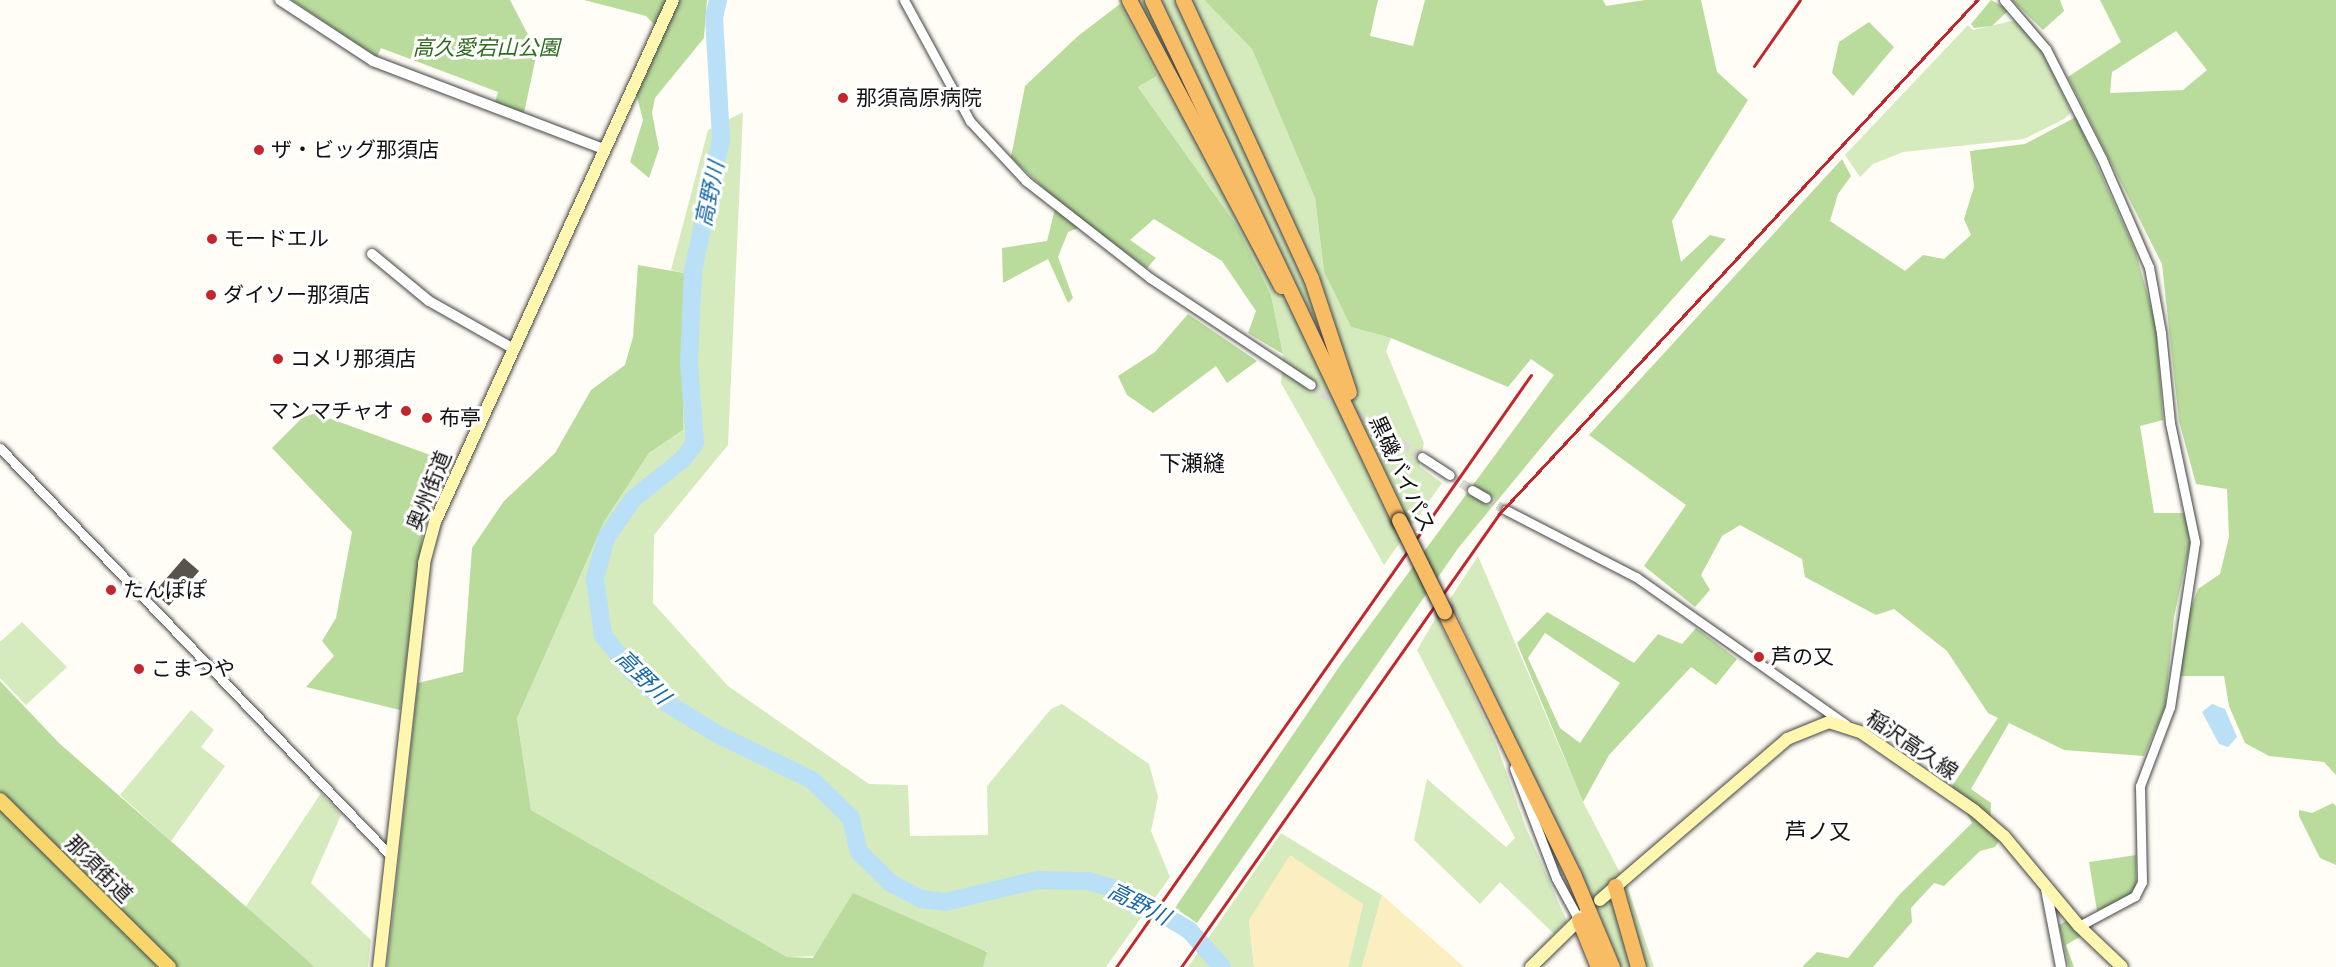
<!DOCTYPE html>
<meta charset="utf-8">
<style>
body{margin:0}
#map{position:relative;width:2336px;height:967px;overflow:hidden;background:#fffdf5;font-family:"Times New Roman","Noto Sans JP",serif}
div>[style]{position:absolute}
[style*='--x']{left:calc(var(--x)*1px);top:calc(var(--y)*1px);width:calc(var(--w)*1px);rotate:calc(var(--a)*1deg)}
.green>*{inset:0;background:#d5ebbd}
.forest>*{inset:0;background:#b9dc9c}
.sand>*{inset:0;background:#fbeec1}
.water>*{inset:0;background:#b9e0f7}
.river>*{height:18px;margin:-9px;padding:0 9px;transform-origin:9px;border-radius:9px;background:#b9e0f7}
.building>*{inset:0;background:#5a524d;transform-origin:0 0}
.minor-tunnel>*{height:9px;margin-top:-4.5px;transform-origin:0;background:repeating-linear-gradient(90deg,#dbdad3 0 9px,transparent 0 13.5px)}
.roads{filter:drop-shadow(0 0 2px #444) drop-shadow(0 0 2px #444)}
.minor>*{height:9px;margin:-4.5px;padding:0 4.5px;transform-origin:4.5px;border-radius:4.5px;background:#fff}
.tertiary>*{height:10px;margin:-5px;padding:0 5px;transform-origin:5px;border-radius:5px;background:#fff}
.secondary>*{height:12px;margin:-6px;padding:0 6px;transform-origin:6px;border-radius:6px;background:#fff6b0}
.primary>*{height:14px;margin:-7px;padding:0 7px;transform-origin:7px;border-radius:7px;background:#f9d66b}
.trunk>*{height:15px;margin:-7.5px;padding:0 7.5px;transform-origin:7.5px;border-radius:7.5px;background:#f7bc64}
.rail>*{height:3px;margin:-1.5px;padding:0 1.5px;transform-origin:1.5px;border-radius:1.5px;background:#c4262e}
.bridges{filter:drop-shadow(0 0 2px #222) drop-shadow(0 0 2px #222)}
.trunk-bridge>*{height:15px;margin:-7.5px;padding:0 7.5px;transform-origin:7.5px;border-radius:7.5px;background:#f7bc64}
.dots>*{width:16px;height:16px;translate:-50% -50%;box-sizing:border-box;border:3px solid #fff;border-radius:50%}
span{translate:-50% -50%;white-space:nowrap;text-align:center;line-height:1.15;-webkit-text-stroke:6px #fff;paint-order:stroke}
.park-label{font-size:21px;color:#2f6b1f;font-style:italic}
.poi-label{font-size:21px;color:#111}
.left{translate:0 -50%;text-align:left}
.right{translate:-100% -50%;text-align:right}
.street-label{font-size:21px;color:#111}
.water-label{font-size:22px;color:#1768a6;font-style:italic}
.neighbourhood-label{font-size:22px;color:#111}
</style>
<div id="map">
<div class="green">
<i style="clip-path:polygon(1118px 0,1204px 0,1252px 49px,1315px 198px,1324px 272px,1351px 327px,1391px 338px,1386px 351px,1424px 443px,1419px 466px,1442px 483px,1384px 565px,1281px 383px,1283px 354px,1271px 295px,1237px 226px,1138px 87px,1157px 76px)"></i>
<i style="clip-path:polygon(2012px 21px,2020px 21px,2038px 40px,2071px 112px,2064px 119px,2024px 139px,1903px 152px,1873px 164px,1860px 177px,1845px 155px,1968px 25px,1973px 30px)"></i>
<i style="clip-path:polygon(743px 112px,728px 445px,654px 535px,653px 603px,728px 686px,869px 784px,908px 785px,910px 836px,988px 835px,987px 786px,1051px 709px,1062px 704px,1149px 764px,1158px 797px,1151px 831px,1170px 877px,1106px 967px,983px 967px,987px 951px,787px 957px,531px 810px,517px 718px,604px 522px,649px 453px,683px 430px,684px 273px,671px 270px,708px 130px)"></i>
<i style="clip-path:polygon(1478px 556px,1583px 802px,1628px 888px,1654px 967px,1619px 967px,1450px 599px)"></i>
<i style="clip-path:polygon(1437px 616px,1497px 746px,1526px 828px,1567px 922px,1554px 934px,1500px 882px,1480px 904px,1414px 840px,1427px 779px,1506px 847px,1515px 838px,1417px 650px)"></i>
<i style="clip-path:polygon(22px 622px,67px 667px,26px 705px,0 678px,0 642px)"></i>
<i style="clip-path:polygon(191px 710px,214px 730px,201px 747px,225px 766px,171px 841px,120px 795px)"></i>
<i style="clip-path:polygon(321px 793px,341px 815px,311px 883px,371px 940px,368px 967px,315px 967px,245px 908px)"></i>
<i style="clip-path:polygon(1281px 833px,1382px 895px,1362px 967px,1348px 967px,1363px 904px,1249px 920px,1254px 967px,1188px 967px)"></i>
</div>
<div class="forest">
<i style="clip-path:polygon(292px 0,510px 0,537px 52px,524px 113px,495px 102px,498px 92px,381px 48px,377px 57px)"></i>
<i style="clip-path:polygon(584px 0,707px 0,704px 38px,655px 98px,652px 113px,659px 149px,649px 178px,630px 162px,643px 120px,636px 93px,662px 33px,646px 16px)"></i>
<i style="clip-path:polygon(1204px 0,1378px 0,1370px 36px,1413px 46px,1425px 0,1603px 0,1606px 6px,1645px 0,1701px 0,1717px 72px,1748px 100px,1672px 221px,1681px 262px,1710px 235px,1726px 239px,1554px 432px,1459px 547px,1197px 923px,1175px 908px,1339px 667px,1554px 375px,1531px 359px,1508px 387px,1391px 338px,1351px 327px,1324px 272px,1315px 198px,1252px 49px)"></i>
<i style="clip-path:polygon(1991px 0,2009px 10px,1992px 26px,1974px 28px,1971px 24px)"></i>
<i style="clip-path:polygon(2012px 0,2060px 0,2064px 11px,2043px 30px)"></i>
<i style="clip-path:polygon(evenodd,2100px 0,2336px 0,2336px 775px,2324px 762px,2269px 756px,2245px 743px,2229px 706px,2224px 676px,2178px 676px,2185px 624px,2198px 589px,2220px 574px,2229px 537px,2227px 489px,2196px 484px,2179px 421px,2162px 264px,2068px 77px,2121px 42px,2100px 0,2176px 31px,2207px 70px,2183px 90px,2110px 93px,2112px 72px,2176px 31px)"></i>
<i style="clip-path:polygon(1120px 4px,1157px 76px,1138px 87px,1237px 226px,1271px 295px,1283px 354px,1248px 333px,1256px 311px,1222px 261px,1154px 219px,1130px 240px,1156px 258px,1147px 268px,1088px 224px,1068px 232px,1058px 257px,1073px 298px,1068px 303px,1048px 259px,1003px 283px,1002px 248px,1047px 241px,1057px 201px,1011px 157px,1025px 86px,1078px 36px)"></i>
<i style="clip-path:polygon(1869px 22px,1894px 47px,1853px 96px,1832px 73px,1839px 42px)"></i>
<i style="clip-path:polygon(2076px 117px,2136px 253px,2156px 325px,2163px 420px,2140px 426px,2154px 513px,2185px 513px,2190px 544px,2174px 617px,2165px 707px,2144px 756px,2064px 750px,2009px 723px,1971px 789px,1991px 803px,1990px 831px,1999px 841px,1995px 847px,1980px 851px,1944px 886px,1934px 883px,1911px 908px,1912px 922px,1873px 967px,1802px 967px,1817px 952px,1848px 958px,1900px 894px,1972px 823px,1952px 786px,1998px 718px,1988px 713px,1947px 651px,1894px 609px,1876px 615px,1805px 577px,1802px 559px,1740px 525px,1722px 536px,1701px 575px,1710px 590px,1695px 607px,1644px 566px,1686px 505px,1589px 435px,1842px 159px,1851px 176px,1838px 194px,1830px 221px,1905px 271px,1923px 255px,1944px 259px,1971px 235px,1964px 219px,1974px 187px,1970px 151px,2025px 144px)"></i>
<i style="clip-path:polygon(638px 265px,684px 273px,683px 430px,649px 453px,604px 522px,517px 718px,531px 810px,787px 957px,813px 958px,853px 893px,987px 952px,983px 967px,387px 967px,418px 683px,463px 672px,472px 548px,504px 501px,555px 453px,591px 390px,625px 365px,633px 337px)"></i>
<i style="clip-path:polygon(1188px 314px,1257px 361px,1227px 383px,1216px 366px,1153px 413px,1127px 395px,1118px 376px,1155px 352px)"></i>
<i style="clip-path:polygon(315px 413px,452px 463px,423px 532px,400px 710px,306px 687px,334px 656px,322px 641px,336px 618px,352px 532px,272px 448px,302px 418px)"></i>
<i style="clip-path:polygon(evenodd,1547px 612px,1634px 663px,1658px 634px,1682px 644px,1696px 628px,1737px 659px,1716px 685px,1691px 667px,1609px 755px,1583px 802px,1517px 643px,1547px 612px,1545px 633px,1620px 683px,1580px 743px,1560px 728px,1528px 658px,1545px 633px)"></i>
<i style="clip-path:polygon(0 681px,59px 743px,315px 967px,0 967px)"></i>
<i style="clip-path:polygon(2333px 803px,2336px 806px,2336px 865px,2320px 858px,2299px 816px,2299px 810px,2312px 813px)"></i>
<i style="clip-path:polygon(2136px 855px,2136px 886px,2127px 898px,2097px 911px,2089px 862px)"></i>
<i style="clip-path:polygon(2068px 920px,2083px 935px,2066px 945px,2074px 967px,2069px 967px,2059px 925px)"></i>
</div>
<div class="sand">
<i style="clip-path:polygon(1290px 855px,1363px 904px,1348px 967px,1254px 967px,1249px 920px)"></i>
<i style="clip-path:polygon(1382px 895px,1464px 967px,1362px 967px)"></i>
</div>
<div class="water">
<i style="clip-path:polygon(2212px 704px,2225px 709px,2237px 737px,2228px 747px,2219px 744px,2202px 712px)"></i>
</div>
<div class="river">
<i style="--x:718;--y:0;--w:17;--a:103"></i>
<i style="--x:714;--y:17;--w:122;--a:86.7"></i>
<i style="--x:721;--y:139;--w:135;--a:102"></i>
<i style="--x:693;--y:271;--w:91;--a:92.5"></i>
<i style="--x:689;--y:362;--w:81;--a:85.8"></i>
<i style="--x:695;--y:443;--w:20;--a:127"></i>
<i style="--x:683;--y:459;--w:64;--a:141.3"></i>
<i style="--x:633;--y:499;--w:47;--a:124.7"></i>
<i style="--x:606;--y:538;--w:41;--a:105.4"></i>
<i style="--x:595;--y:578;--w:58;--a:82"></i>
<i style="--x:603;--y:635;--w:44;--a:52.4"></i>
<i style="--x:630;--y:670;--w:50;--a:41.7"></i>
<i style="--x:667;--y:703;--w:57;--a:32"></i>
<i style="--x:715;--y:733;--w:108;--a:25.9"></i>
<i style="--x:812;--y:780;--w:54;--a:44.3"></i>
<i style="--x:851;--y:818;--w:35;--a:77"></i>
<i style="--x:859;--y:852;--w:46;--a:44.1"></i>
<i style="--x:892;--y:884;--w:33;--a:27"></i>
<i style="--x:921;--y:899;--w:24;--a:7"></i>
<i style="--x:945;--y:902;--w:95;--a:-13.4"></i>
<i style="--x:1037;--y:880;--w:51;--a:1.1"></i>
<i style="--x:1088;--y:881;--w:36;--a:16"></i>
<i style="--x:1123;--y:891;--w:77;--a:30.6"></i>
<i style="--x:1189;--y:930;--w:50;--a:48.3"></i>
</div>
<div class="building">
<i style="left:184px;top:558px;width:20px;height:46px;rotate:41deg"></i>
</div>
<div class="minor-tunnel">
<i style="--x:1311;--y:385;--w:132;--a:33"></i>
<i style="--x:1450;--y:475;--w:27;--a:34"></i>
<i style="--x:1486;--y:498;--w:23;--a:31"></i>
</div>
<div class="roads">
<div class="minor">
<i style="--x:904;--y:0;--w:138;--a:61.4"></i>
<i style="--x:970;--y:121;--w:82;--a:47"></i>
<i style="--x:1026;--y:181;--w:157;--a:38"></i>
<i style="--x:1150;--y:278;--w:193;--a:33.6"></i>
<i style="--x:2004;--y:0;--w:65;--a:49.4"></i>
<i style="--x:2046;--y:49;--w:123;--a:63"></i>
<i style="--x:2102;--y:159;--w:118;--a:66.5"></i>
<i style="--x:2149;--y:267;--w:67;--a:79.7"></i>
<i style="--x:2161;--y:333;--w:90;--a:84.3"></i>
<i style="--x:2170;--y:423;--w:122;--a:78.1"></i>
<i style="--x:2195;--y:542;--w:167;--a:98.6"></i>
<i style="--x:2170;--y:707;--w:85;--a:110.8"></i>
<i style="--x:2140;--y:786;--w:96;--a:88.8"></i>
<i style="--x:2142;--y:882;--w:16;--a:117"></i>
<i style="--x:2135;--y:896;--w:64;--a:151.8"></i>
<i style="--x:0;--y:448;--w:564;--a:46.22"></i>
<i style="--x:1422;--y:457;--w:33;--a:33"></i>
<i style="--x:1472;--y:490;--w:16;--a:30"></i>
<i style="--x:1506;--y:510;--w:146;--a:27.3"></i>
<i style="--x:1636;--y:577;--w:256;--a:35.1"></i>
<i style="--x:1514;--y:768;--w:118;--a:69.1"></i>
<i style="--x:1556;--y:878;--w:48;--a:61.3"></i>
</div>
<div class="tertiary">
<i style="--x:280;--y:0;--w:111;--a:33.3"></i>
<i style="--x:373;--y:61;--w:247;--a:20.9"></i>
<i style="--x:372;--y:254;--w:74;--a:39.5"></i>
<i style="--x:429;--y:301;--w:98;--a:29.5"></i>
<i style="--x:2046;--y:889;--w:79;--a:79.1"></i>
</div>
<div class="secondary">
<i style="--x:1600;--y:900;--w:247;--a:-40.7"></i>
<i style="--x:1787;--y:739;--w:45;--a:-22"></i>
<i style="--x:1829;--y:722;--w:35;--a:18"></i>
<i style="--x:1862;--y:733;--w:137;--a:34.6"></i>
<i style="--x:1975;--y:811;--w:38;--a:41"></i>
<i style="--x:2004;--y:836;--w:117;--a:50.2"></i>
<i style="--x:2079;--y:926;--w:59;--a:43.6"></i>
<i style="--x:379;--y:967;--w:406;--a:-83.6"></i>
<i style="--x:424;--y:563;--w:42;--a:-75"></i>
<i style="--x:435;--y:522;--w:574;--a:-65.49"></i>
<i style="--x:1531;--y:967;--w:74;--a:-44.5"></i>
</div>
<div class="primary">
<i style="--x:0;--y:800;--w:238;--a:44.7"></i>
</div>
<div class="trunk">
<i style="--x:1129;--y:0;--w:324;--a:62"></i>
<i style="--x:1152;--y:0;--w:576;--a:64.59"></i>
<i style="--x:1183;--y:0;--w:306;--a:65.3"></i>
<i style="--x:1311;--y:278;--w:120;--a:71.6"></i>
<i style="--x:1444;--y:611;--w:293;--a:63.9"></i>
<i style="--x:1573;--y:874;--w:101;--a:67.2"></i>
<i style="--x:1615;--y:886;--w:84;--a:74.1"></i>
<i style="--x:1579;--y:920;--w:51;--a:68"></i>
</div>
</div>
<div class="rail">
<i style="--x:1754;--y:66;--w:80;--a:-55.1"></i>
<i style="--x:1116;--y:967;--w:723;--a:-54.97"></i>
<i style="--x:1181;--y:967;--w:553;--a:-54.93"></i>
<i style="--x:1499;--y:514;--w:702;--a:-47.08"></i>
</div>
<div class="bridges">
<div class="trunk-bridge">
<i style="--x:1399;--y:520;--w:102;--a:63.7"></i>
</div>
</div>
<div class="dots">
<i style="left:843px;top:98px;background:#c4262e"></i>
<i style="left:259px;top:150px;background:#c4262e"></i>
<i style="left:212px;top:239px;background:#c4262e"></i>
<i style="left:211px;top:295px;background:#c4262e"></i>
<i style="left:278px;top:359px;background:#c4262e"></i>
<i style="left:406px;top:411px;background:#c4262e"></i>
<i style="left:427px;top:418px;background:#c4262e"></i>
<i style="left:111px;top:590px;background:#c4262e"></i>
<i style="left:1759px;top:657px;background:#c4262e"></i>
<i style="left:139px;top:669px;background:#c4262e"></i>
</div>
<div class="park-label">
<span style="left:486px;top:48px">高久愛宕山公園</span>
</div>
<div class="poi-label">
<span class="left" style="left:856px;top:98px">那須高原病院</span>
<span class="left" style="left:271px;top:150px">ザ・ビッグ那須店</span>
<span class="left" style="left:224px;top:239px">モードエル</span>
<span class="left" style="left:223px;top:295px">ダイソー那須店</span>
<span class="left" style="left:290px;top:359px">コメリ那須店</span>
<span class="right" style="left:394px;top:411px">マンマチャオ</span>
<span class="left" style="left:439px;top:418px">布亭</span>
<span class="left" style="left:123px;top:590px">たんぽぽ</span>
<span class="left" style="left:1771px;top:657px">芦の又</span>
<span class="left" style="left:151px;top:669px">こまつや</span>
</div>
<div class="street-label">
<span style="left:1402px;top:474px;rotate:65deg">黒磯バイパス</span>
<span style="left:429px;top:491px;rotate:-68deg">奥州街道</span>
<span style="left:1912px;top:745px;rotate:34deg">稲沢高久線</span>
<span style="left:99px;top:869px;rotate:45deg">那須街道</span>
</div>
<div class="water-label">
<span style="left:710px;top:194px;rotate:-78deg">高野川</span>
<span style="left:643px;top:677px;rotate:45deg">高野川</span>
<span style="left:1139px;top:904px;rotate:27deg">高野川</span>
</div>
<div class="neighbourhood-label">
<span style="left:1192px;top:464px">下瀬縫</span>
<span style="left:1818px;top:832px">芦ノ又</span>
</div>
</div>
